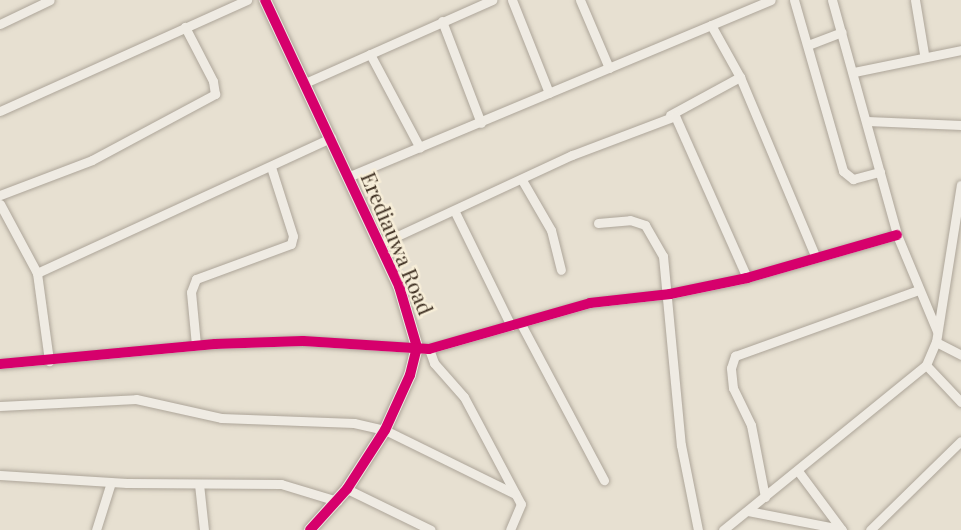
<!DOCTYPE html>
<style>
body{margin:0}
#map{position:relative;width:961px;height:530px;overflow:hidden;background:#e7e0d1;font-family:"Playfair Display",serif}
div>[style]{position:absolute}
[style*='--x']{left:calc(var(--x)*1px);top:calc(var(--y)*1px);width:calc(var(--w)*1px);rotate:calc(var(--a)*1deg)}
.roads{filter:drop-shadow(0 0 2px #ada599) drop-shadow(0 0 2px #ada599)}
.street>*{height:9px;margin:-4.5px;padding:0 4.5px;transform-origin:4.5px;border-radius:4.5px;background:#efebe3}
.secondary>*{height:12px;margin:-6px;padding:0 6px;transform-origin:6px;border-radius:6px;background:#efebe3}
.cycleway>*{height:10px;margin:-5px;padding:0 5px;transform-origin:5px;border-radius:5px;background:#d6006c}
span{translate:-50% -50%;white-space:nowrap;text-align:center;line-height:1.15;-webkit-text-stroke:5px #f7eed8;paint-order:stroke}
.street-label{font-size:21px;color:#3d2e20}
</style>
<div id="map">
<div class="roads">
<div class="street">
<i style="--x:512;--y:0;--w:100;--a:68.3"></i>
<i style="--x:580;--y:0;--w:74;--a:66.9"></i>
<i style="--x:794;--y:0;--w:178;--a:74"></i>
<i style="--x:843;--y:171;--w:13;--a:39"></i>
<i style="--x:853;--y:179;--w:28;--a:-15"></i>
<i style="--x:832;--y:0;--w:244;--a:74.5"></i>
<i style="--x:897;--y:235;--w:104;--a:67.4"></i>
<i style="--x:915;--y:0;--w:55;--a:80.5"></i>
<i style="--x:442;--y:21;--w:109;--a:69.1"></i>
<i style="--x:0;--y:24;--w:55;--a:-25.6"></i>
<i style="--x:711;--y:25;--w:60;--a:60.9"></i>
<i style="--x:740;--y:77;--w:193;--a:67.2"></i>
<i style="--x:808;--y:45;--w:36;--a:-21"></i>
<i style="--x:370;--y:54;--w:106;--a:62"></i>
<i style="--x:854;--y:72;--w:109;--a:-11.6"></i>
<i style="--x:305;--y:83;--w:205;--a:-23.9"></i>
<i style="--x:0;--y:111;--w:271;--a:-24.2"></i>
<i style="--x:670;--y:115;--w:80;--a:-28.5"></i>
<i style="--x:867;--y:121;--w:94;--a:2.4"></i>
<i style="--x:350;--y:176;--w:456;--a:-22.7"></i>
<i style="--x:522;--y:180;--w:58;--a:59.9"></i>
<i style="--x:551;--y:230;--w:41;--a:76"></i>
<i style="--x:0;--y:195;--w:98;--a:-20.8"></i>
<i style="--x:92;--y:160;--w:140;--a:-28.2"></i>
<i style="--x:215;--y:94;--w:13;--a:-99"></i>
<i style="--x:213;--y:81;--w:61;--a:-117.4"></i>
<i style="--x:0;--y:204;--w:78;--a:61.8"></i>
<i style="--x:37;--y:273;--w:89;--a:82.2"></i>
<i style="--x:455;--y:212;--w:127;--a:63.8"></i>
<i style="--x:598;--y:223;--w:32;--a:-5"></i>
<i style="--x:630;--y:220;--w:16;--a:18"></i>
<i style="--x:645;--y:225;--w:36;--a:60"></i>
<i style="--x:663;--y:256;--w:190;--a:84.6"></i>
<i style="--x:681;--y:445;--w:87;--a:78.7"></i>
<i style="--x:380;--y:244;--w:212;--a:-24.9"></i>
<i style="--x:572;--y:155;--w:110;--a:-20.7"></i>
<i style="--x:675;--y:116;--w:177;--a:66"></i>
<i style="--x:37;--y:273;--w:324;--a:-24.7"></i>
<i style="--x:521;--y:324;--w:177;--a:62"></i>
<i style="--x:936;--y:342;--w:28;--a:27"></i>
<i style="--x:196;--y:345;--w:53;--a:-95.4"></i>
<i style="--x:191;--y:292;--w:14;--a:-69"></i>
<i style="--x:196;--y:279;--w:101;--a:-20.2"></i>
<i style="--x:291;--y:244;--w:8;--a:-76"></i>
<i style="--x:293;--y:236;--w:72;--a:-107.7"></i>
<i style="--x:429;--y:349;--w:15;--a:70"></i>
<i style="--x:434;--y:363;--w:45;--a:48.6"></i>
<i style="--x:464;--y:397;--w:121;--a:62"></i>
<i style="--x:521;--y:504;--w:28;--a:113"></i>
<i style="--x:0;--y:364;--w:216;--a:-5.3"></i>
<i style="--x:215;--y:344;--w:88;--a:-2"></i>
<i style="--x:303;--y:341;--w:126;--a:3.6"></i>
<i style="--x:429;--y:349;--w:167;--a:-15.9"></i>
<i style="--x:590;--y:303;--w:81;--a:-6.4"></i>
<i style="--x:670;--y:294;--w:79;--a:-11.7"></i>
<i style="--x:747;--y:278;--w:156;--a:-16"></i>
<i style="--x:926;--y:365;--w:51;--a:46.6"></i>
<i style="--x:0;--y:406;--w:136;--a:-2.9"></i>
<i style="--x:136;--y:399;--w:87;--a:12.6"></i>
<i style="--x:221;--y:418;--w:133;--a:2.2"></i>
<i style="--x:354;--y:423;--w:32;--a:13"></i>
<i style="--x:385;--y:430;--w:145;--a:26.2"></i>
<i style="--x:798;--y:471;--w:74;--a:53.3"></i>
<i style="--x:0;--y:475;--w:127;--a:3.6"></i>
<i style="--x:127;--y:483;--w:154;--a:0.4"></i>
<i style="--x:281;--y:484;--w:59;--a:16.9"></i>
<i style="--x:199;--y:484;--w:46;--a:83.8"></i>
<i style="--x:347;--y:489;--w:93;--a:26"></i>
<i style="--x:765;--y:497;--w:73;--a:-101"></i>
<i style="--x:751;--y:425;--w:41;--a:-115.9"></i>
<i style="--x:733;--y:388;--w:20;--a:-96"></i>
<i style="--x:731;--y:368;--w:13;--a:-72"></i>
<i style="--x:735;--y:356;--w:195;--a:-19.8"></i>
<i style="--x:748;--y:511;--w:95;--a:11"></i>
<i style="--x:96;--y:530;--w:50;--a:-72.6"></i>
<i style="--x:723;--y:530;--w:262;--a:-39.1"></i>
<i style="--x:926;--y:365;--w:25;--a:-67"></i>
<i style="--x:936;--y:342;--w:159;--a:-81"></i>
<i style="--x:870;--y:530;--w:127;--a:-44.4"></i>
</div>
<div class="secondary">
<i style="--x:265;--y:0;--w:316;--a:64.9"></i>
<i style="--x:399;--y:286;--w:64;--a:73.6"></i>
<i style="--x:417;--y:347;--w:29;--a:104"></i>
<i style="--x:410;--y:375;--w:60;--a:114.4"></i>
<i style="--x:385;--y:430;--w:70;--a:122.8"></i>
<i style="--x:347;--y:489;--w:55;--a:132.1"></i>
</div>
</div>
<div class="cycleway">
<i style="--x:265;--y:0;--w:316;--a:64.9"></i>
<i style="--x:399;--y:286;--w:64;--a:73.6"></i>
<i style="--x:417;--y:347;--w:29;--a:104"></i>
<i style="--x:410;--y:375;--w:60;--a:114.4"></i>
<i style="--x:385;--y:430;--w:70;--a:122.8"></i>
<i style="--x:347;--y:489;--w:55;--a:132.1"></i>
<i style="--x:0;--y:364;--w:216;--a:-5.3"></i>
<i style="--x:215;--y:344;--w:88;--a:-2"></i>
<i style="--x:303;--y:341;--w:126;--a:3.6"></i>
<i style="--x:429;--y:349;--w:167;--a:-15.9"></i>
<i style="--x:590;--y:303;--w:81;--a:-6.4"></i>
<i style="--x:670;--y:294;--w:79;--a:-11.7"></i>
<i style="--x:747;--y:278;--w:156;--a:-16"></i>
</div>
<div class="street-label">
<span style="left:398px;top:243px;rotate:67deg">Erediauwa Road</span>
</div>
</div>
